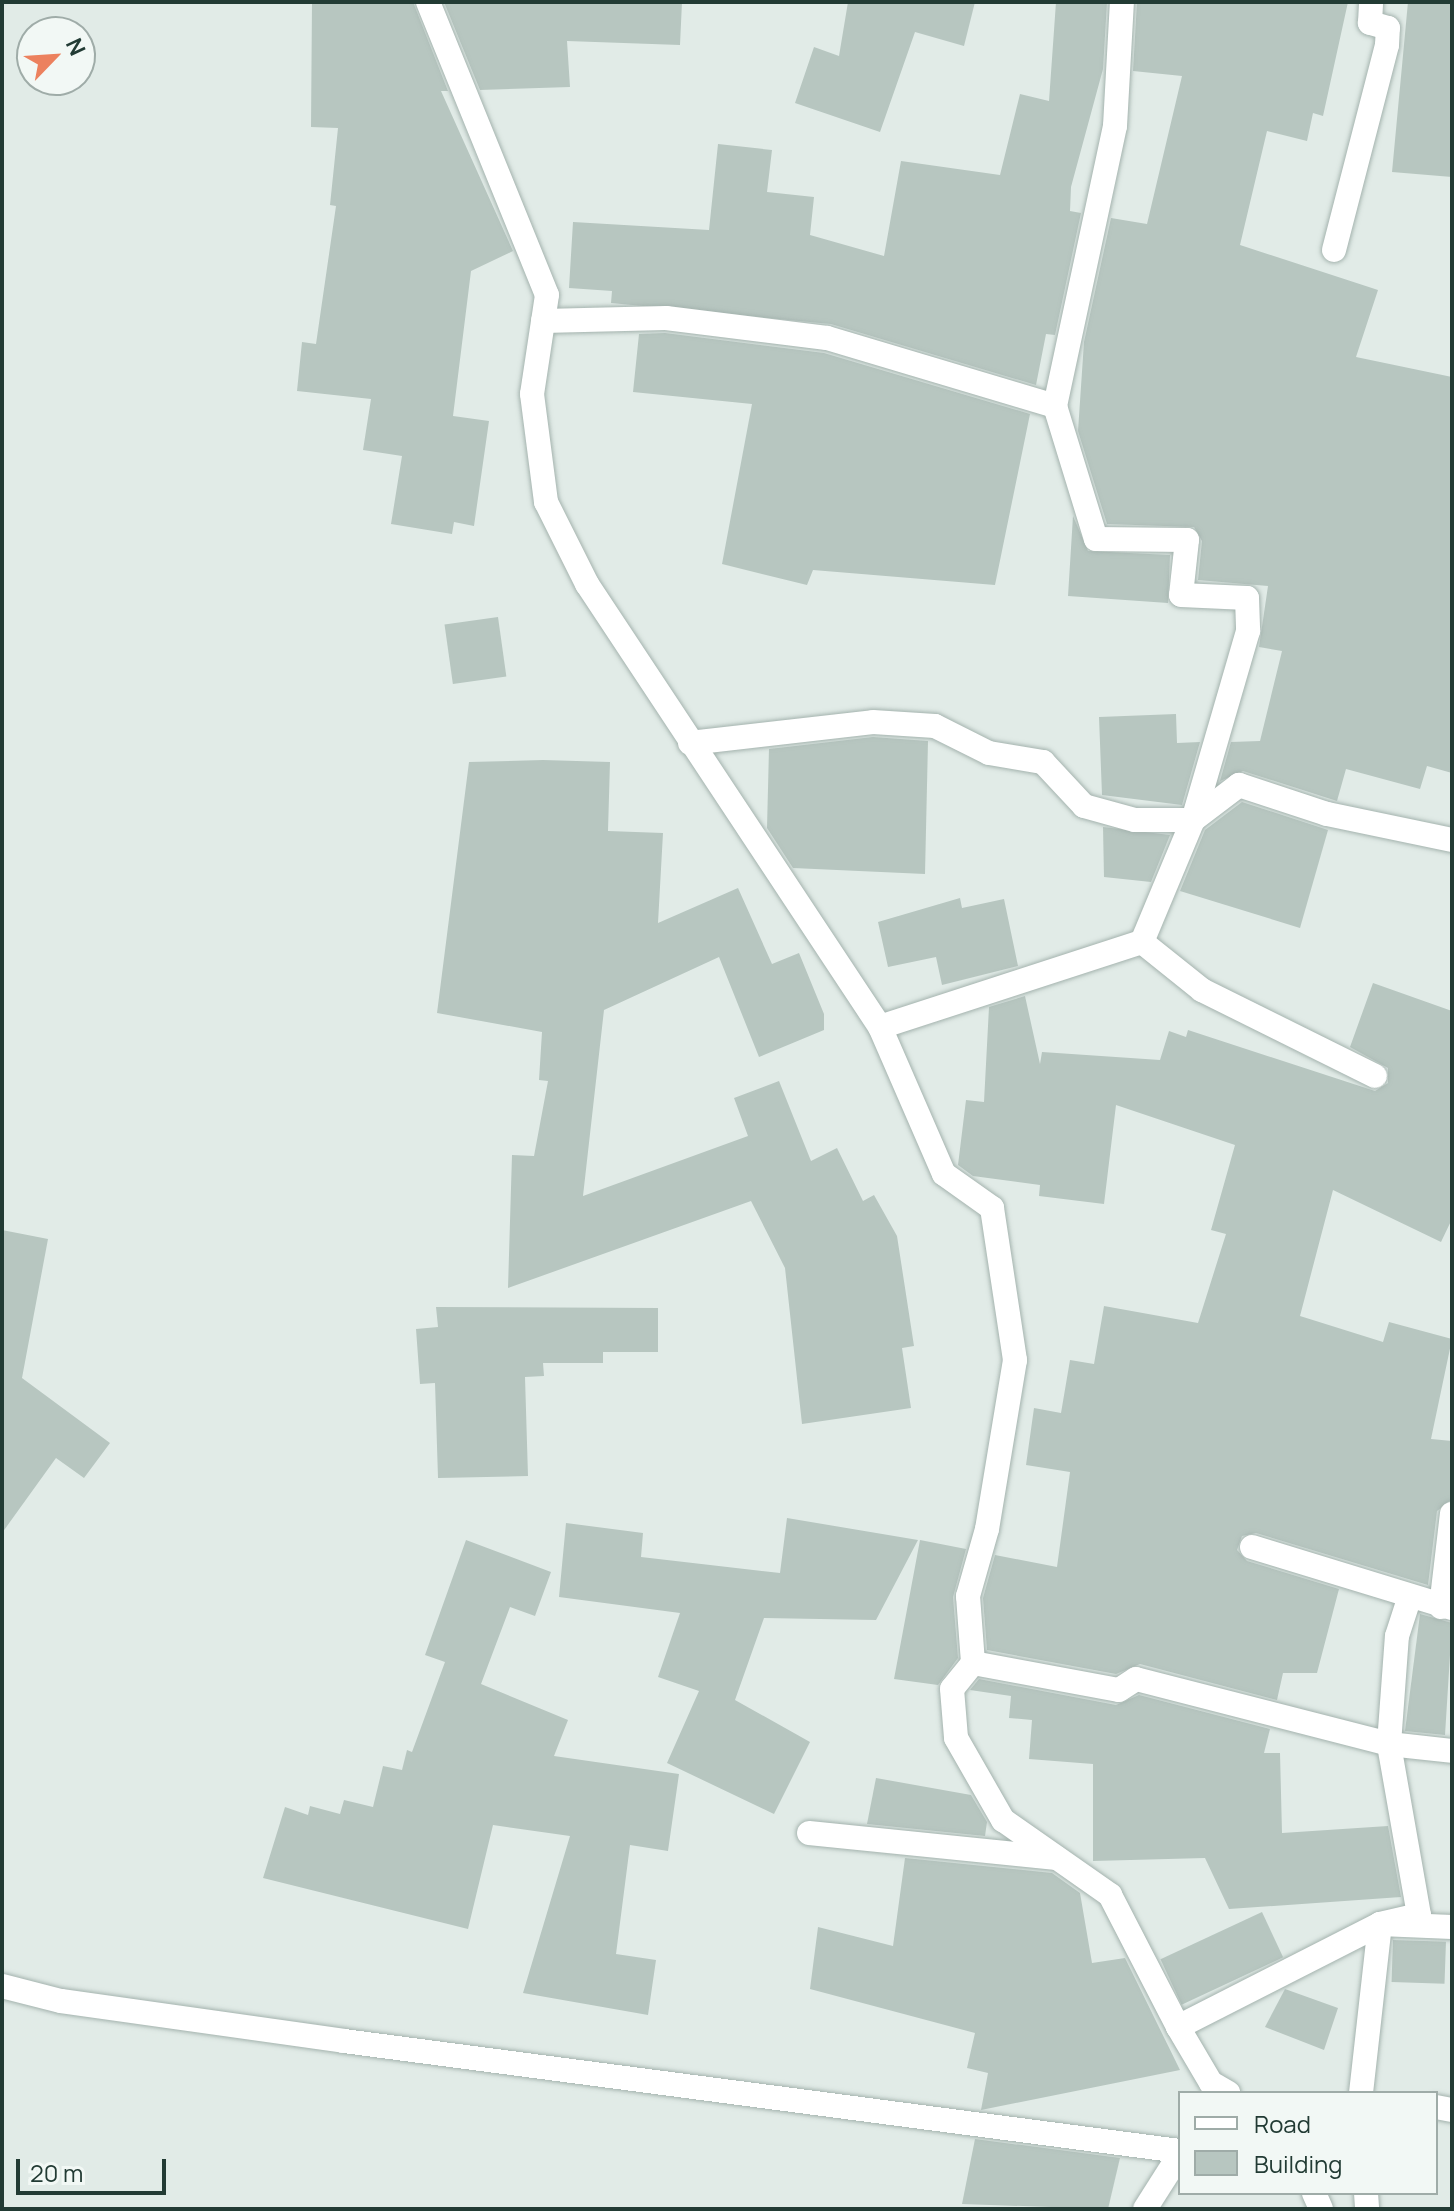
<!DOCTYPE html>
<style>
body{margin:0}
#map{position:relative;width:1454px;height:2211px;overflow:hidden;background:#e1ebe7;font-family:Manrope,sans-serif}
div>[style]{position:absolute}
[style*='--x']{left:calc(var(--x)*1px);top:calc(var(--y)*1px);width:calc(var(--w)*1px);rotate:calc(var(--a)*1deg)}
.building>*{inset:0;background:#b7c6c0;transform-origin:0 0}
.roads{filter:drop-shadow(0 0 2px #a4b3ae) drop-shadow(0 0 2px #a4b3ae)}
.street>*{height:24px;margin:-12px;padding:0 12px;transform-origin:12px;border-radius:12px;background:#fff}
span{translate:-50% -50%;white-space:nowrap;text-align:center;line-height:1.15;-webkit-text-stroke:6px #f2f8f5;paint-order:stroke}
.frame{position:absolute;inset:0;border:4px solid #223b34;pointer-events:none}
.legend{position:absolute;left:1178px;top:2091px;width:260px;height:104px;box-sizing:border-box;background:#f2f8f5;border:2px solid #9faca8;margin:0;padding:10px 14px;list-style:none;font-size:24px;color:#223b34}
.legend li{display:flex;align-items:center;gap:16px;height:40px}
.legend b{width:40px;border:2px solid #9faca8}
.north{position:absolute;left:16px;top:16px;width:80px;height:80px;box-sizing:border-box;background:#f2f8f5;border:2px solid #9faca8;border-radius:50%;rotate:65deg;font-size:22px;font-weight:700;line-height:32px;text-align:center;color:#223b34}
.north::after{content:'';display:block;margin:auto;width:28px;height:36px;background:#ec815e;clip-path:polygon(50% 0,100% 100%,50% 72%,0 100%)}
.scale{position:absolute;left:16px;top:2159px;width:150px;height:36px;box-sizing:border-box;border:4px solid #223b34;border-top:0;padding-left:10px;font-size:24px;line-height:28px;white-space:nowrap;color:#223b34;-webkit-text-stroke:6px #f2f8f5;paint-order:stroke}
</style>
<div id="map">
<div class="building">
<i style="clip-path:polygon(312px 2px,413px 2px,448px 91px,441px 91px,513px 251px,471px 271px,453px 416px,489px 421px,474px 526px,454px 522px,452px 534px,391px 524px,402px 456px,363px 450px,371px 399px,297px 391px,302px 342px,316px 344px,336px 206px,330px 205px,338px 128px,311px 127px)"></i>
<i style="clip-path:polygon(444px 2px,682px 2px,680px 45px,567px 41px,570px 87px,480px 90px)"></i>
<i style="clip-path:polygon(848px 2px,975px 2px,964px 46px,915px 32px,880px 132px,795px 103px,814px 47px,839px 56px)"></i>
<i style="clip-path:polygon(1056px 2px,1107px 2px,1103px 69px,1071px 187px,1070px 211px,1081px 213px,1055px 335px,1046px 334px,1036px 385px,831px 324px,611px 303px,612px 291px,569px 288px,573px 222px,709px 230px,718px 144px,772px 150px,767px 192px,814px 197px,810px 235px,884px 256px,901px 161px,1000px 175px,1020px 94px,1049px 101px)"></i>
<i style="clip-path:polygon(1137px 2px,1348px 2px,1323px 116px,1313px 113px,1307px 141px,1267px 131px,1240px 245px,1378px 290px,1356px 357px,1452px 377px,1452px 773px,1427px 766px,1420px 789px,1346px 769px,1337px 801px,1243px 771px,1220px 781px,1231px 742px,1260px 741px,1282px 651px,1259px 647px,1268px 586px,1198px 580px,1202px 541px,1194px 527px,1107px 524px,1078px 431px,1084px 342px,1111px 218px,1147px 224px,1182px 76px,1133px 71px)"></i>
<i style="clip-path:polygon(1408px 2px,1452px 2px,1452px 177px,1392px 172px)"></i>
<i style="clip-path:polygon(665px 333px,824px 353px,1030px 414px,995px 585px,813px 570px,807px 585px,722px 564px,752px 404px,633px 392px,639px 334px)"></i>
<i style="clip-path:polygon(1073px 516px,1088px 551px,1170px 555px,1168px 603px,1068px 596px)"></i>
<i style="left:498px;top:617px;width:60px;height:54px;rotate:82deg"></i>
<i style="clip-path:polygon(1176px 714px,1177px 743px,1200px 742px,1182px 805px,1102px 795px,1099px 717px)"></i>
<i style="clip-path:polygon(873px 737px,928px 741px,925px 874px,793px 868px,767px 828px,769px 749px)"></i>
<i style="clip-path:polygon(543px 760px,610px 762px,608px 831px,663px 833px,658px 923px,738px 888px,772px 964px,799px 953px,824px 1014px,824px 1030px,759px 1057px,719px 957px,604px 1010px,583px 1196px,748px 1136px,734px 1098px,779px 1081px,811px 1161px,837px 1148px,863px 1201px,874px 1195px,897px 1236px,914px 1346px,902px 1348px,911px 1408px,802px 1424px,785px 1268px,751px 1201px,508px 1288px,512px 1155px,534px 1156px,548px 1081px,539px 1080px,542px 1032px,437px 1013px,469px 762px)"></i>
<i style="clip-path:polygon(1242px 802px,1328px 830px,1300px 928px,1180px 891px,1205px 830px)"></i>
<i style="clip-path:polygon(1103px 827px,1170px 835px,1151px 882px,1104px 877px)"></i>
<i style="clip-path:polygon(960px 898px,962px 908px,1004px 899px,1018px 966px,942px 985px,936px 957px,888px 967px,878px 922px)"></i>
<i style="clip-path:polygon(1373px 983px,1452px 1011px,1452px 1219px,1441px 1242px,1333px 1190px,1300px 1316px,1383px 1342px,1389px 1322px,1452px 1339px,1431px 1439px,1452px 1441px,1452px 1499px,1437px 1511px,1428px 1585px,1256px 1533px,1242px 1536px,1237px 1550px,1247px 1561px,1339px 1589px,1317px 1673px,1283px 1673px,1277px 1700px,1140px 1664px,1116px 1674px,987px 1650px,983px 1598px,995px 1555px,1057px 1567px,1070px 1472px,1026px 1465px,1034px 1408px,1061px 1413px,1070px 1360px,1094px 1364px,1104px 1306px,1198px 1323px,1226px 1234px,1211px 1230px,1235px 1145px,1116px 1105px,1104px 1204px,1039px 1196px,1040px 1185px,973px 1176px,958px 1165px,966px 1100px,984px 1102px,989px 1007px,1025px 996px,1040px 1064px,1042px 1052px,1160px 1060px,1169px 1031px,1186px 1037px,1188px 1030px,1375px 1091px,1388px 1083px,1388px 1068px,1350px 1047px)"></i>
<i style="clip-path:polygon(2px 1230px,48px 1239px,22px 1378px,110px 1443px,84px 1478px,56px 1458px,2px 1533px)"></i>
<i style="clip-path:polygon(436px 1307px,658px 1308px,658px 1352px,603px 1352px,603px 1363px,543px 1363px,544px 1376px,525px 1377px,528px 1476px,438px 1478px,435px 1383px,420px 1384px,416px 1329px,438px 1327px)"></i>
<i style="clip-path:polygon(787px 1518px,918px 1540px,876px 1620px,764px 1618px,735px 1700px,810px 1742px,774px 1814px,667px 1763px,699px 1691px,658px 1677px,680px 1613px,559px 1597px,566px 1523px,643px 1533px,641px 1557px,780px 1573px)"></i>
<i style="clip-path:polygon(466px 1540px,551px 1572px,535px 1616px,510px 1607px,481px 1684px,568px 1720px,554px 1756px,679px 1774px,668px 1851px,630px 1845px,616px 1954px,656px 1960px,648px 2015px,523px 1993px,570px 1836px,493px 1825px,468px 1929px,263px 1878px,285px 1807px,308px 1815px,310px 1806px,340px 1814px,344px 1800px,373px 1807px,383px 1766px,402px 1770px,407px 1750px,412px 1752px,445px 1662px,425px 1655px)"></i>
<i style="clip-path:polygon(920px 1540px,966px 1549px,953px 1597px,958px 1658px,938px 1685px,894px 1679px)"></i>
<i style="clip-path:polygon(1420px 1614px,1452px 1623px,1445px 1735px,1405px 1731px)"></i>
<i style="clip-path:polygon(979px 1679px,1116px 1705px,1139px 1695px,1270px 1729px,1264px 1753px,1280px 1753px,1282px 1833px,1388px 1826px,1401px 1897px,1229px 1909px,1205px 1858px,1093px 1861px,1093px 1764px,1029px 1759px,1032px 1720px,1009px 1718px,1011px 1696px,970px 1690px)"></i>
<i style="clip-path:polygon(876px 1778px,971px 1795px,987px 1822px,985px 1836px,867px 1824px)"></i>
<i style="clip-path:polygon(905px 1858px,1052px 1873px,1080px 1893px,1092px 1963px,1125px 1958px,1180px 2070px,981px 2110px,988px 2073px,967px 2068px,975px 2033px,810px 1989px,818px 1927px,893px 1946px)"></i>
<i style="left:1262px;top:1912px;width:50px;height:112px;rotate:65deg"></i>
<i style="left:1393px;top:1940px;width:53px;height:42px;rotate:2deg"></i>
<i style="clip-path:polygon(1285px 1989px,1338px 2008px,1324px 2050px,1265px 2027px)"></i>
<i style="clip-path:polygon(975px 2139px,1120px 2158px,1108px 2209px,962px 2204px)"></i>
</div>
<div class="roads">
<div class="street">
<i style="--x:428;--y:2;--w:316;--a:67.9"></i>
<i style="--x:547;--y:295;--w:100;--a:98.6"></i>
<i style="--x:532;--y:394;--w:109;--a:82.6"></i>
<i style="--x:546;--y:502;--w:92;--a:63.4"></i>
<i style="--x:587;--y:584;--w:531;--a:56.52"></i>
<i style="--x:880;--y:1027;--w:160;--a:66.5"></i>
<i style="--x:944;--y:1174;--w:59;--a:35.3"></i>
<i style="--x:992;--y:1208;--w:154;--a:81.4"></i>
<i style="--x:1015;--y:1360;--w:171;--a:99.4"></i>
<i style="--x:987;--y:1529;--w:70;--a:105.8"></i>
<i style="--x:968;--y:1596;--w:67;--a:85.7"></i>
<i style="--x:973;--y:1663;--w:33;--a:129"></i>
<i style="--x:952;--y:1689;--w:49;--a:85.3"></i>
<i style="--x:956;--y:1738;--w:95;--a:60.2"></i>
<i style="--x:1003;--y:1820;--w:131;--a:35"></i>
<i style="--x:1110;--y:1895;--w:148;--a:62.7"></i>
<i style="--x:1178;--y:2027;--w:65;--a:59.5"></i>
<i style="--x:1211;--y:2083;--w:20;--a:30"></i>
<i style="--x:1334;--y:250;--w:212;--a:-75.5"></i>
<i style="--x:1387;--y:45;--w:17;--a:-87"></i>
<i style="--x:1388;--y:28;--w:19;--a:-164"></i>
<i style="--x:1370;--y:23;--w:21;--a:-87"></i>
<i style="--x:543;--y:321;--w:123;--a:-1.4"></i>
<i style="--x:666;--y:318;--w:162;--a:7.1"></i>
<i style="--x:827;--y:338;--w:238;--a:16.6"></i>
<i style="--x:1055;--y:406;--w:139;--a:72.9"></i>
<i style="--x:1096;--y:539;--w:91;--a:0.6"></i>
<i style="--x:1187;--y:540;--w:55;--a:96.2"></i>
<i style="--x:1181;--y:595;--w:66;--a:2.6"></i>
<i style="--x:1247;--y:598;--w:33;--a:88"></i>
<i style="--x:1248;--y:631;--w:197;--a:106.2"></i>
<i style="--x:1193;--y:820;--w:132;--a:112.7"></i>
<i style="--x:1055;--y:406;--w:286;--a:-77.9"></i>
<i style="--x:1115;--y:126;--w:124;--a:-86.8"></i>
<i style="--x:690;--y:743;--w:184;--a:-6.5"></i>
<i style="--x:873;--y:722;--w:62;--a:3.7"></i>
<i style="--x:935;--y:726;--w:60;--a:26.6"></i>
<i style="--x:989;--y:753;--w:55;--a:9.5"></i>
<i style="--x:1043;--y:762;--w:60;--a:47"></i>
<i style="--x:1084;--y:806;--w:53;--a:15.4"></i>
<i style="--x:1135;--y:820;--w:58;--a:0"></i>
<i style="--x:1193;--y:820;--w:58;--a:-37.3"></i>
<i style="--x:1239;--y:785;--w:93;--a:18.2"></i>
<i style="--x:1327;--y:814;--w:128;--a:11.7"></i>
<i style="--x:880;--y:1027;--w:275;--a:-18"></i>
<i style="--x:1142;--y:942;--w:77;--a:38.7"></i>
<i style="--x:1202;--y:990;--w:193;--a:26.4"></i>
<i style="--x:1252;--y:1547;--w:209;--a:17"></i>
<i style="--x:1441;--y:1607;--w:94;--a:-83.3"></i>
<i style="--x:973;--y:1663;--w:148;--a:10.5"></i>
<i style="--x:1119;--y:1690;--w:20;--a:-33"></i>
<i style="--x:1136;--y:1679;--w:261;--a:14.4"></i>
<i style="--x:1389;--y:1744;--w:63;--a:6.3"></i>
<i style="--x:809;--y:1833;--w:249;--a:5.8"></i>
<i style="--x:2;--y:1986;--w:61;--a:14.3"></i>
<i style="--x:61;--y:2001;--w:286;--a:8"></i>
<i style="--x:344;--y:2041;--w:843;--a:7.5"></i>
<i style="--x:1178;--y:2027;--w:227;--a:-27"></i>
<i style="--x:1380;--y:1924;--w:72;--a:2.4"></i>
<i style="--x:1361;--y:2093;--w:170;--a:-83.6"></i>
<i style="--x:1380;--y:1924;--w:40;--a:-13"></i>
<i style="--x:1419;--y:1915;--w:174;--a:-100"></i>
<i style="--x:1389;--y:1744;--w:108;--a:-85.8"></i>
<i style="--x:1397;--y:1636;--w:40;--a:-72"></i>
<i style="--x:1436;--y:2107;--w:16;--a:11"></i>
<i style="--x:1314;--y:2193;--w:17;--a:66"></i>
<i style="--x:1366;--y:2193;--w:16;--a:86"></i>
<i style="--x:1145;--y:2209;--w:65;--a:-57.5"></i>
</div>
</div>
<div class="frame"></div>
<ul class="legend">
<li><b style="height:10px;background:#fff"></b>Road</li>
<li><b style="height:22px;background:#b7c6c0"></b>Building</li>
</ul>
<div class="north">N</div>
<div class="scale">20 m</div>
</div>
